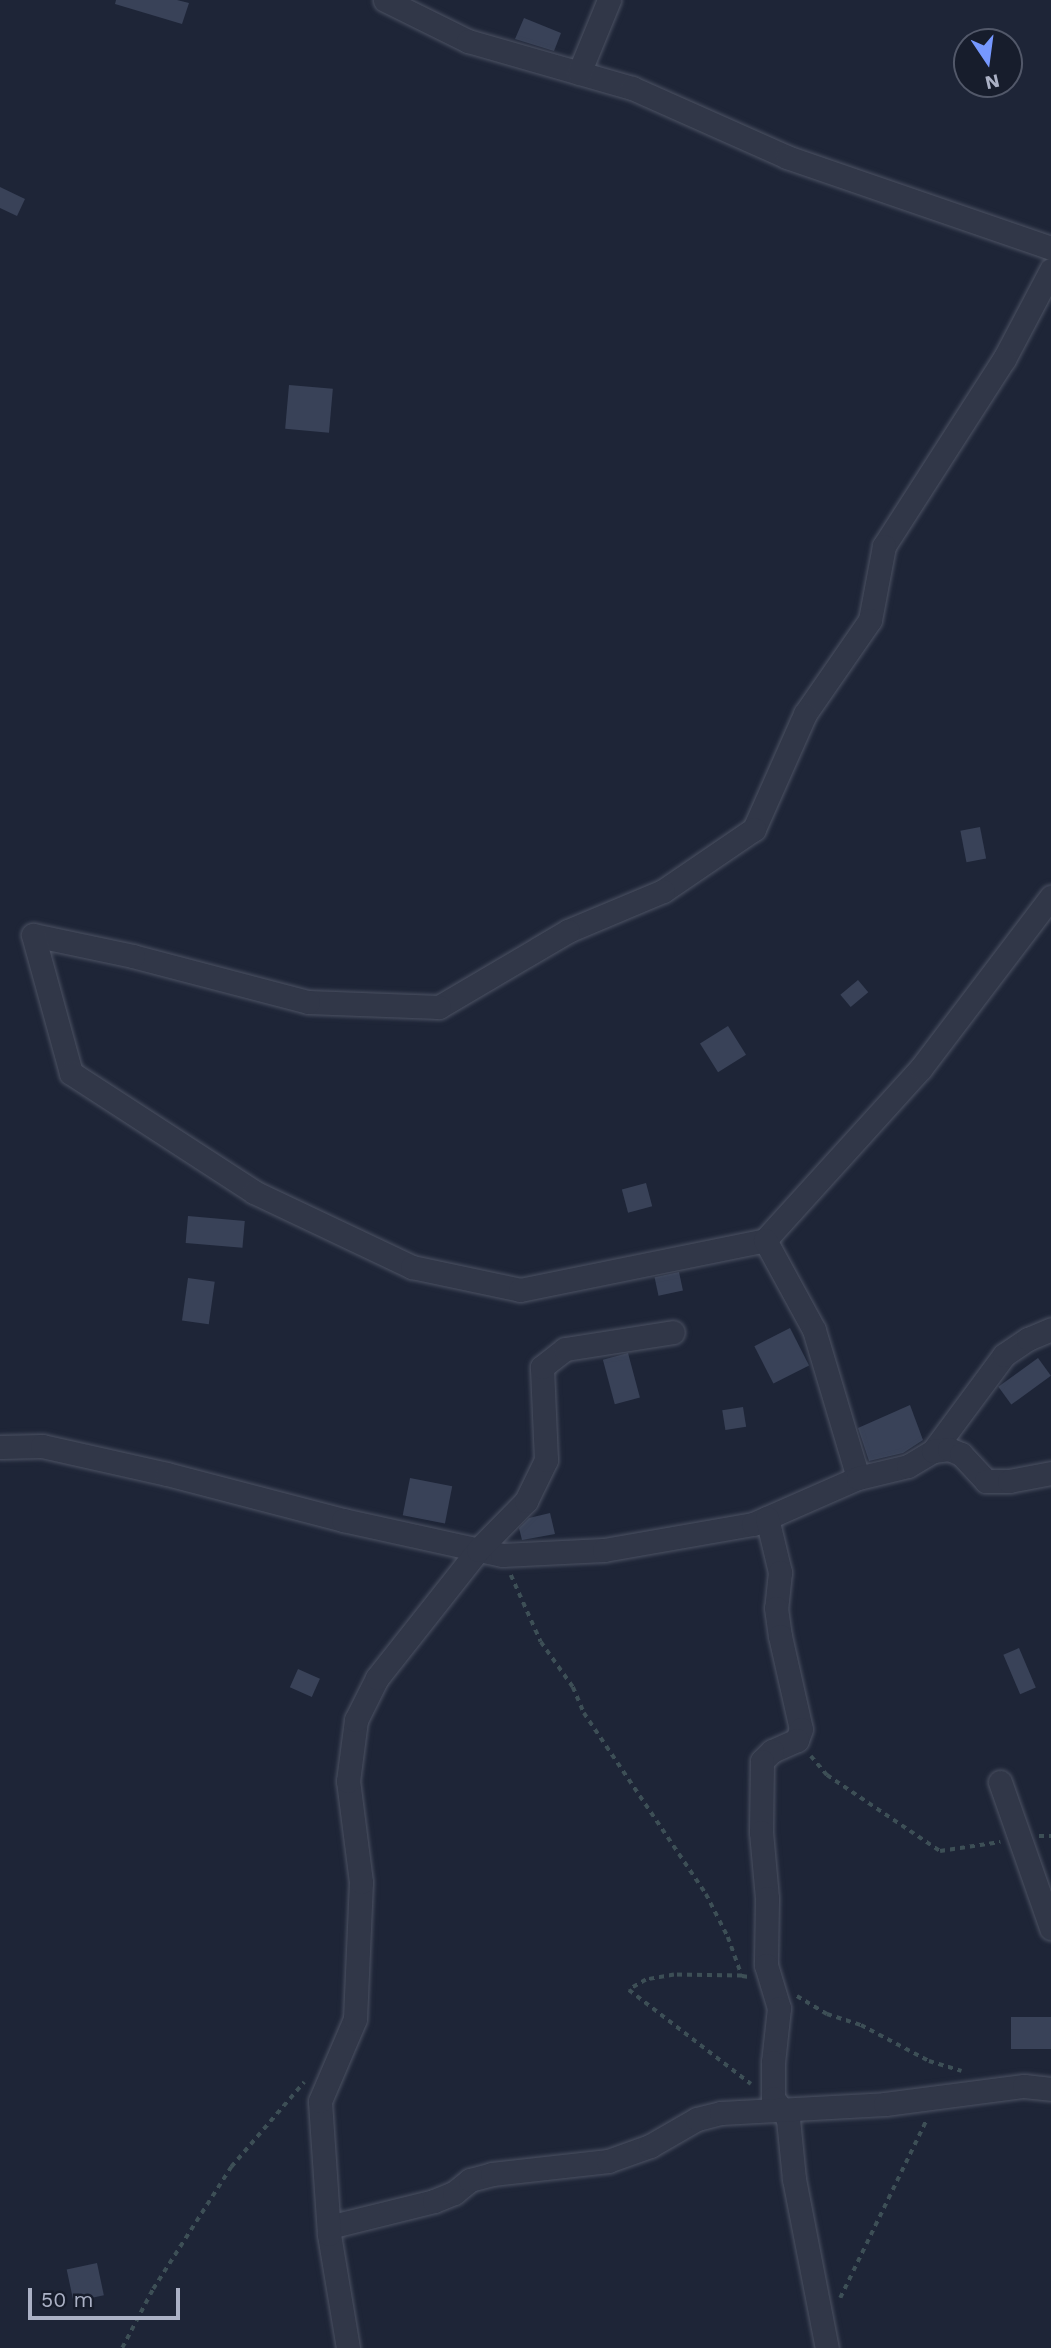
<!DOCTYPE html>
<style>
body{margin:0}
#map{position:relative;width:1051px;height:2348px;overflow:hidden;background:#1e2537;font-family:"Work Sans",sans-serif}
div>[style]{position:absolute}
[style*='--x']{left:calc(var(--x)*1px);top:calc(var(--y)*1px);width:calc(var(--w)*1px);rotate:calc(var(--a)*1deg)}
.building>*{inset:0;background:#394258;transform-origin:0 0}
.path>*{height:3.5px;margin-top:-1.75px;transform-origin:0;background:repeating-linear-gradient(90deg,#3d4f56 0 5px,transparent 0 10px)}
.roads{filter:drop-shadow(0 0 2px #4c5263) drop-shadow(0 0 2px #4c5263)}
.street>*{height:23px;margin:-11.5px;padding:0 11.5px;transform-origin:11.5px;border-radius:11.5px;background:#313748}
span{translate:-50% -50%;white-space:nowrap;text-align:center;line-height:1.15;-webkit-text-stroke:5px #171d2c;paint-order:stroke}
.north{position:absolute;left:953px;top:28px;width:70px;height:70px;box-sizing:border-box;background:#171d2c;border:2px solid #525869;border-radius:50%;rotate:167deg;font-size:19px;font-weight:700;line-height:28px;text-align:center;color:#abb1c5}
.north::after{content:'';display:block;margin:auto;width:24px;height:32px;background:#7698ff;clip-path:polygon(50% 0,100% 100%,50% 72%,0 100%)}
.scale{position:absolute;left:28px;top:2288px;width:152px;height:32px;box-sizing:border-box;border:4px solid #abb1c5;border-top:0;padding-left:9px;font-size:21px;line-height:24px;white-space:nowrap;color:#abb1c5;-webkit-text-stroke:5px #171d2c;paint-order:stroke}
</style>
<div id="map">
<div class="building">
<i style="clip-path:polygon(116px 0,177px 0,189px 3px,182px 24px,115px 4px)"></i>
<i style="clip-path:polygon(524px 18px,561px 33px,554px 51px,515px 39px)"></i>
<i style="clip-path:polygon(0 187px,25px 199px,17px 216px,0 208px)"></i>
<i style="left:289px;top:385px;width:44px;height:44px;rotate:5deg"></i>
<i style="left:980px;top:827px;width:32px;height:20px;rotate:79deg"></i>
<i style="left:858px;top:980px;width:16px;height:23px;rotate:50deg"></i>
<i style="left:728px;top:1026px;width:34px;height:33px;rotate:58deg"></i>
<i style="left:646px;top:1183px;width:24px;height:25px;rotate:75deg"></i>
<i style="left:188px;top:1216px;width:57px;height:27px;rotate:5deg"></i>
<i style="left:679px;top:1272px;width:19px;height:25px;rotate:78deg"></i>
<i style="left:188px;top:1278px;width:27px;height:43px;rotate:8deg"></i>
<i style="left:790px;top:1328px;width:42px;height:40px;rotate:63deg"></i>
<i style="left:628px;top:1353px;width:46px;height:26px;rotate:75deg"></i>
<i style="left:1038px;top:1358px;width:22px;height:49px;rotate:54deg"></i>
<i style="clip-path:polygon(910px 1405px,923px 1440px,903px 1453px,869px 1461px,858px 1428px)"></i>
<i style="left:743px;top:1407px;width:20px;height:21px;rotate:81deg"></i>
<i style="left:410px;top:1478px;width:43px;height:38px;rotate:11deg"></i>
<i style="clip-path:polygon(550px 1513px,555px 1534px,522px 1540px,519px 1528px,529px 1518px)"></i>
<i style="left:1019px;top:1648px;width:43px;height:17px;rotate:67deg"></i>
<i style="left:298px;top:1669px;width:24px;height:20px;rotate:24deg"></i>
<i style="left:1051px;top:2017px;width:32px;height:40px;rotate:90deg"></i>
<i style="left:97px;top:2263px;width:33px;height:31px;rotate:78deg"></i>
</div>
<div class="path">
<i style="--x:511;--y:1575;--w:73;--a:65.9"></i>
<i style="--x:541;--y:1642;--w:55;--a:54.6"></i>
<i style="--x:573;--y:1687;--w:28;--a:67"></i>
<i style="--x:584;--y:1713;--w:218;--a:56"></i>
<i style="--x:706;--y:1894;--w:48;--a:62.9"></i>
<i style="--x:728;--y:1937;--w:41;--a:70.3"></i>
<i style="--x:742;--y:1976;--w:7;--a:8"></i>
<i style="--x:811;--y:1756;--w:25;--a:50"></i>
<i style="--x:827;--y:1775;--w:136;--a:33.9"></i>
<i style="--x:940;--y:1851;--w:61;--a:-8.5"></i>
<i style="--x:1039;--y:1836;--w:12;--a:0"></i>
<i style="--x:742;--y:1976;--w:68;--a:-179.2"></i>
<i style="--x:674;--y:1975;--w:28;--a:170"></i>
<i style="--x:646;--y:1980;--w:20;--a:150"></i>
<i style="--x:629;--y:1990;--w:154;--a:37.6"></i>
<i style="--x:797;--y:1996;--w:35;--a:31"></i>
<i style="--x:827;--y:2014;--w:36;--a:18"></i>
<i style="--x:861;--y:2025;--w:77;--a:27.9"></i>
<i style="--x:929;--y:2061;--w:34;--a:17"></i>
<i style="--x:840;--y:2298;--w:199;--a:-64.1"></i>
<i style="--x:122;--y:2348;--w:67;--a:-62.3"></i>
<i style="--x:153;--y:2289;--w:145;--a:-57.4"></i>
<i style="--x:231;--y:2167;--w:112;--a:-49.3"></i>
</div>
<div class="roads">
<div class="street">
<i style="--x:385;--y:0;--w:93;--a:26.3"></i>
<i style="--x:468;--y:41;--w:171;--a:16"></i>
<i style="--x:632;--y:88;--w:170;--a:24"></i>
<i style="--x:787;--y:157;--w:279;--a:19"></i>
<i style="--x:579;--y:73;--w:79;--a:-67.7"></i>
<i style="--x:1051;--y:270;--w:101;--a:117.8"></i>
<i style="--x:1004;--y:359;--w:222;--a:122.7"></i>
<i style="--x:884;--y:546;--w:75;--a:100.7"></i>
<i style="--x:870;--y:620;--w:114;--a:124.7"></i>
<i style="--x:805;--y:714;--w:126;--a:113.9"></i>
<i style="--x:754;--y:829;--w:110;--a:145.7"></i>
<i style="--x:663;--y:891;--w:103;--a:157.2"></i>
<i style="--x:568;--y:931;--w:150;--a:149.5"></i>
<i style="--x:439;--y:1007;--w:131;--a:-177.8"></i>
<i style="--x:308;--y:1002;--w:181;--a:-165.3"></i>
<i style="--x:133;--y:956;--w:102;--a:-168.1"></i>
<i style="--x:33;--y:935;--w:143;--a:74.6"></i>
<i style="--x:71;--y:1073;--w:218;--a:33"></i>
<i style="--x:254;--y:1192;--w:175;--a:25.4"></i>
<i style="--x:412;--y:1267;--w:110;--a:12"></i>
<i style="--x:520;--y:1290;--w:250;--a:-11.5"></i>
<i style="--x:765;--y:1240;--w:232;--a:-47.8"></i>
<i style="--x:921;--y:1068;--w:215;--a:-52.8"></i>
<i style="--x:765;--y:1240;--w:102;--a:61.4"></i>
<i style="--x:814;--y:1330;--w:154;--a:73.4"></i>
<i style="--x:0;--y:1447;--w:42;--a:-1.4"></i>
<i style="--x:42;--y:1446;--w:128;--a:12.6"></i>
<i style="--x:167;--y:1474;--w:182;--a:14.6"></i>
<i style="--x:343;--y:1520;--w:163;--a:12.4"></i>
<i style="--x:502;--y:1555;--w:102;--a:-2.8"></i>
<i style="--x:604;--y:1550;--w:151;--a:-9.9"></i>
<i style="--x:753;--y:1524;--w:115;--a:-23.7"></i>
<i style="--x:858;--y:1478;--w:51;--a:-13.5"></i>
<i style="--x:908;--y:1466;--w:29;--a:-31"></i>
<i style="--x:933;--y:1451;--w:119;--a:-53.5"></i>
<i style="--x:1004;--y:1355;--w:29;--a:-34"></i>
<i style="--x:1028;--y:1339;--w:25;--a:-23"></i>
<i style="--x:933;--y:1451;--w:16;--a:-7"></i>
<i style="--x:949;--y:1449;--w:13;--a:23"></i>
<i style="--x:961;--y:1454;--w:37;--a:47"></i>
<i style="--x:986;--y:1481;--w:23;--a:0"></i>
<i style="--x:1009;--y:1481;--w:43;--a:-10.8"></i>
<i style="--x:767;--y:1518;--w:56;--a:76.5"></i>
<i style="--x:780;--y:1572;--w:36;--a:96"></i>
<i style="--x:776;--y:1608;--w:28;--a:82"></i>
<i style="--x:780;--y:1636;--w:95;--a:77.3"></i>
<i style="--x:801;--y:1729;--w:12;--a:110"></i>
<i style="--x:797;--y:1740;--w:27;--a:156"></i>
<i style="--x:772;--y:1751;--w:14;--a:135"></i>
<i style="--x:762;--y:1761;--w:71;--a:90.8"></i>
<i style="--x:761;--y:1832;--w:66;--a:84.8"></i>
<i style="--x:767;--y:1898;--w:67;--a:90.9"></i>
<i style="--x:766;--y:1965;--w:45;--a:73.2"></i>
<i style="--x:779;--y:2008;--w:54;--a:96.3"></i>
<i style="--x:773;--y:2062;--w:36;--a:90"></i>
<i style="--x:773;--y:2098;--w:26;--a:54"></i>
<i style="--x:788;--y:2119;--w:60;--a:84.3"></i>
<i style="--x:794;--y:2179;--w:172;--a:79"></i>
<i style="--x:1000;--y:1782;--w:155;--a:70.7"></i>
<i style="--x:329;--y:2227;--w:108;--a:-13.9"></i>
<i style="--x:434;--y:2201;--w:22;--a:-22"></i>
<i style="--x:454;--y:2193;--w:21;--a:-39"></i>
<i style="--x:470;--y:2180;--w:23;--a:-15"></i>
<i style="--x:492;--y:2174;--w:117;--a:-6.4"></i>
<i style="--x:608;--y:2161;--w:45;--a:-19.7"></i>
<i style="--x:650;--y:2146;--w:54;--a:-29.9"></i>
<i style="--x:697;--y:2119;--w:25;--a:-14"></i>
<i style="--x:721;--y:2113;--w:164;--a:-3.1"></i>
<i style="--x:885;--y:2104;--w:140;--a:-7.4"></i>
<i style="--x:1024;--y:2086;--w:27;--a:6"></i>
<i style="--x:348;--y:2348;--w:116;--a:-99.5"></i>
<i style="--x:329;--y:2234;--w:133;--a:-93.9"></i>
<i style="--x:320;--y:2101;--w:89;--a:-66.9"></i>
<i style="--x:355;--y:2019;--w:137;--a:-87.5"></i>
<i style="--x:361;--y:1882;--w:102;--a:-97.3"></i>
<i style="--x:348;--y:1781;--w:62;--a:-82.5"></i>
<i style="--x:356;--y:1720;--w:47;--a:-63.4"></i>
<i style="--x:377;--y:1678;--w:163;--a:-51.7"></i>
<i style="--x:478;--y:1550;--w:69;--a:-45.6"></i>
<i style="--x:526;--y:1501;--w:46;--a:-64"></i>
<i style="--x:546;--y:1460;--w:93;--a:-92.5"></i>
<i style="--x:542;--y:1367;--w:29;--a:-38"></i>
<i style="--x:565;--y:1349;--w:109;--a:-8.9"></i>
</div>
</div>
<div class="north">N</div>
<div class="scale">50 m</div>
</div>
